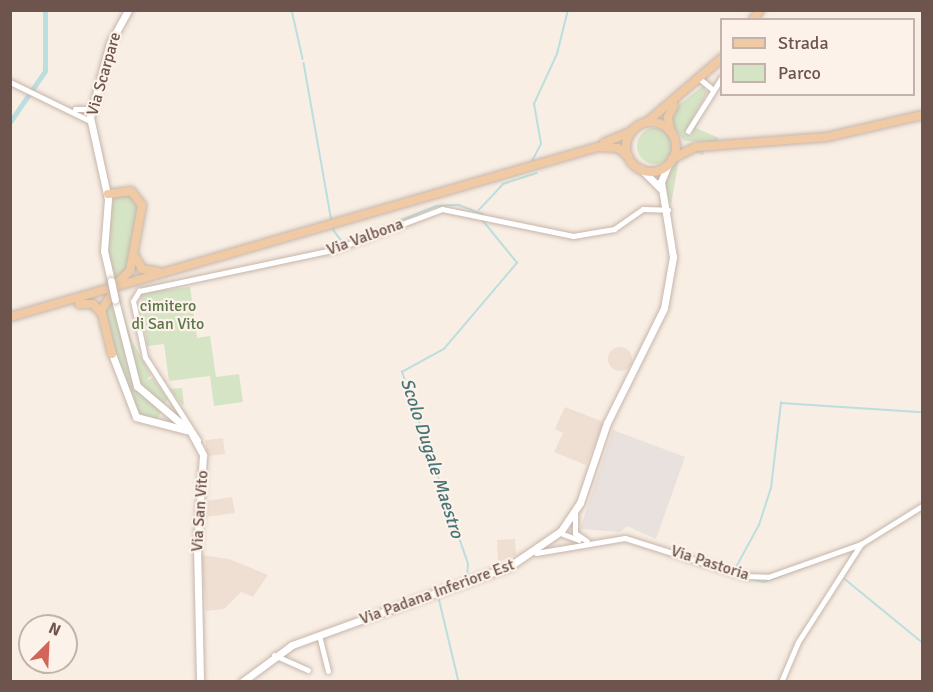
<!DOCTYPE html>
<style>
body{margin:0}
#map{position:relative;width:933px;height:692px;overflow:hidden;background:#f8eee3;font-family:Signika,sans-serif}
div>[style]{position:absolute}
[style*='--x']{left:calc(var(--x)*1px);top:calc(var(--y)*1px);width:calc(var(--w)*1px);rotate:calc(var(--a)*1deg)}
.residential>*{inset:0;background:#efdfd3;transform-origin:0 0}
.round{border-radius:50%}
.industrial>*{inset:0;background:#e8e1dd}
.green>*{inset:0;background:#d5e4c4}
.stream>*{height:1.5px;margin:-0.75px;padding:0 0.75px;transform-origin:0.75px;border-radius:0.75px;background:#bbdedf}
.canal>*{height:4.5px;margin:-2.25px;padding:0 2.25px;transform-origin:2.25px;border-radius:2.25px;background:#bbdedf}
.roads{filter:drop-shadow(0 0 2px #c7b5ac) drop-shadow(0 0 2px #c7b5ac)}
.minor>*{height:5px;margin:-2.5px;padding:0 2.5px;transform-origin:2.5px;border-radius:2.5px;background:#fff}
.tertiary>*{height:7px;margin:-3.5px;padding:0 3.5px;transform-origin:3.5px;border-radius:3.5px;background:#fff}
.primary>*{height:8px;margin:-4px;padding:0 4px;transform-origin:4px;border-radius:4px;background:#efcaa4}
.primary>.ring{margin:-4px;padding:0;box-sizing:content-box;background:none;border:8px solid #efcaa4;border-radius:50%}
.bridges{filter:drop-shadow(0 0 2px #c7b5ac) drop-shadow(0 0 2px #c7b5ac)}
.tertiary-bridge>*{height:7px;margin:-3.5px;padding:0 3.5px;transform-origin:3.5px;border-radius:3.5px;background:#fff}
span{translate:-50% -50%;white-space:nowrap;text-align:center;line-height:1.15;-webkit-text-stroke:4.5px #fcf2e9;paint-order:stroke}
.street-label{font-size:16px;color:#6d544d}
.park-label{font-size:16px;color:#5c774a}
.water-label{font-size:18px;color:#477577;font-style:italic}
.frame{position:absolute;inset:0;border:12px solid #6d544d;pointer-events:none}
.legend{position:absolute;left:720px;top:18px;width:195px;height:78px;box-sizing:border-box;background:#fcf2e9;border:2px solid #c3b3ab;margin:0;padding:8px 10px;list-style:none;font-size:18px;color:#6d544d}
.legend li{display:flex;align-items:center;gap:12px;height:30px}
.legend b{width:30px;border:2px solid #c3b3ab}
.north{position:absolute;left:18px;top:614px;width:60px;height:60px;box-sizing:border-box;background:#fcf2e9;border:2px solid #c3b3ab;border-radius:50%;rotate:24deg;font-size:16px;font-weight:700;line-height:24px;text-align:center;color:#6d544d}
.north::after{content:'';display:block;margin:auto;width:21px;height:27px;background:#d26558;clip-path:polygon(50% 0,100% 100%,50% 72%,0 100%)}
</style>
<div id="map">
<div class="residential">
<i class="round" style="left:608px;top:347px;width:24px;height:24px"></i>
<i style="clip-path:polygon(565px 407px,604px 422px,586px 465px,554px 452px,563px 433px,555px 429px)"></i>
<i style="left:223px;top:438px;width:16px;height:18px;rotate:83deg"></i>
<i style="clip-path:polygon(232px 497px,235px 513px,205px 517px,207px 501px)"></i>
<i style="clip-path:polygon(515px 539px,516px 555px,498px 562px,497px 540px)"></i>
<i style="clip-path:polygon(201px 555px,229px 559px,268px 575px,253px 597px,241px 592px,224px 609px,206px 611px)"></i>
</div>
<div class="industrial">
<i style="clip-path:polygon(613px 430px,685px 457px,656px 539px,627px 526px,620px 532px,580px 529px)"></i>
</div>
<div class="green">
<i style="clip-path:polygon(703px 86px,707px 93px,685px 132px,691px 136px,704px 109px,696px 128px,719px 138px,718px 142px,684px 141px,670px 122px,676px 107px)"></i>
<i class="round" style="left:637px;top:128px;width:36px;height:36px"></i>
<i style="clip-path:polygon(705px 149px,703px 155px,694px 152px,679px 159px,671px 205px,663px 182px,669px 170px,679px 157px,685px 153px)"></i>
<i style="clip-path:polygon(128px 193px,139px 203px,128px 271px,115px 283px,108px 253px,111px 205px,115px 197px)"></i>
<i style="clip-path:polygon(190px 287px,197px 338px,210px 336px,216px 377px,239px 374px,243px 402px,214px 406px,210px 376px,169px 381px,164px 344px,147px 346px,140px 293px)"></i>
<i style="clip-path:polygon(117px 294px,132px 341px,151px 375px,147px 380px,153px 378px,168px 399px,163px 405px,138px 382px)"></i>
<i style="clip-path:polygon(111px 296px,132px 383px,161px 412px,157px 421px,138px 416px,124px 388px,103px 310px)"></i>
<i style="clip-path:polygon(182px 388px,184px 404px,182px 405px,170px 389px)"></i>
</div>
<div class="stream">
<i style="--x:292;--y:10;--w:50;--a:77.3"></i>
<i style="--x:304;--y:63;--w:160;--a:80"></i>
<i style="--x:532;--y:161;--w:19;--a:-62"></i>
<i style="--x:541;--y:144;--w:41;--a:-99.9"></i>
<i style="--x:534;--y:104;--w:55;--a:-65.3"></i>
<i style="--x:557;--y:54;--w:45;--a:-76"></i>
<i style="--x:479;--y:210;--w:35;--a:-47"></i>
<i style="--x:503;--y:184;--w:35;--a:-18"></i>
<i style="--x:333;--y:229;--w:17;--a:54"></i>
<i style="--x:343;--y:243;--w:101;--a:-21.5"></i>
<i style="--x:437;--y:206;--w:22;--a:-3"></i>
<i style="--x:459;--y:205;--w:26;--a:21"></i>
<i style="--x:734;--y:571;--w:52;--a:-61.5"></i>
<i style="--x:759;--y:525;--w:39;--a:-72"></i>
<i style="--x:771;--y:488;--w:86;--a:-83.3"></i>
<i style="--x:781;--y:403;--w:141;--a:3.7"></i>
<i style="--x:732;--y:575;--w:33;--a:12"></i>
<i style="--x:764;--y:582;--w:46;--a:-20.4"></i>
<i style="--x:467;--y:578;--w:14;--a:-86"></i>
<i style="--x:468;--y:564;--w:203;--a:-109"></i>
<i style="--x:402;--y:372;--w:48;--a:-28.7"></i>
<i style="--x:444;--y:349;--w:113;--a:-49.7"></i>
<i style="--x:517;--y:263;--w:55;--a:-129.1"></i>
<i style="--x:845;--y:579;--w:99;--a:39.3"></i>
<i style="--x:437;--y:590;--w:22;--a:-22"></i>
<i style="--x:439;--y:598;--w:86;--a:76.6"></i>
</div>
<div class="canal">
<i style="--x:10;--y:122;--w:62;--a:-55.5"></i>
<i style="--x:45;--y:71;--w:61;--a:-90"></i>
</div>
<div class="roads">
<div class="minor">
<i style="--x:700;--y:79;--w:16;--a:40"></i>
<i style="--x:10;--y:82;--w:89;--a:26"></i>
<i style="--x:75;--y:109;--w:16;--a:0"></i>
<i style="--x:688;--y:131;--w:64;--a:-57.8"></i>
<i style="--x:198;--y:440;--w:98;--a:-122.6"></i>
<i style="--x:145;--y:357;--w:57;--a:-102.1"></i>
<i style="--x:133;--y:301;--w:12;--a:-59"></i>
<i style="--x:139;--y:291;--w:201;--a:-12"></i>
<i style="--x:336;--y:249;--w:113;--a:-20.7"></i>
<i style="--x:442;--y:209;--w:134;--a:11.6"></i>
<i style="--x:573;--y:236;--w:42;--a:-9.7"></i>
<i style="--x:614;--y:229;--w:35;--a:-35"></i>
<i style="--x:643;--y:209;--w:25;--a:2"></i>
<i style="--x:575;--y:514;--w:19;--a:90"></i>
<i style="--x:575;--y:533;--w:14;--a:34"></i>
<i style="--x:560;--y:533;--w:20;--a:20"></i>
<i style="--x:536;--y:553;--w:90;--a:-9.6"></i>
<i style="--x:625;--y:538;--w:126;--a:17.6"></i>
<i style="--x:745;--y:576;--w:23;--a:2"></i>
<i style="--x:768;--y:577;--w:99;--a:-19.5"></i>
<i style="--x:861;--y:544;--w:72;--a:-31.9"></i>
<i style="--x:319;--y:635;--w:37;--a:76"></i>
<i style="--x:274;--y:655;--w:37;--a:24"></i>
<i style="--x:781;--y:682;--w:43;--a:-67"></i>
<i style="--x:798;--y:642;--w:117;--a:-57.3"></i>
</div>
<div class="tertiary">
<i style="--x:641;--y:169;--w:27;--a:45"></i>
<i style="--x:111;--y:281;--w:31;--a:-103"></i>
<i style="--x:104;--y:251;--w:52;--a:-85.6"></i>
<i style="--x:108;--y:199;--w:84;--a:-102.4"></i>
<i style="--x:90;--y:117;--w:77;--a:-74.9"></i>
<i style="--x:110;--y:43;--w:38;--a:-61"></i>
<i style="--x:115;--y:300;--w:89;--a:75.7"></i>
<i style="--x:137;--y:386;--w:71;--a:40.4"></i>
<i style="--x:191;--y:432;--w:26;--a:62"></i>
<i style="--x:203;--y:455;--w:92;--a:93.7"></i>
<i style="--x:197;--y:547;--w:135;--a:88.7"></i>
<i style="--x:112;--y:354;--w:67;--a:69.1"></i>
<i style="--x:136;--y:417;--w:52;--a:14.6"></i>
<i style="--x:242;--y:682;--w:62;--a:-36.5"></i>
<i style="--x:292;--y:645;--w:232;--a:-19.9"></i>
<i style="--x:510;--y:566;--w:62;--a:-34.5"></i>
<i style="--x:561;--y:531;--w:34;--a:-56"></i>
<i style="--x:580;--y:503;--w:84;--a:-71.4"></i>
<i style="--x:607;--y:423;--w:128;--a:-63.6"></i>
<i style="--x:664;--y:308;--w:52;--a:-80"></i>
<i style="--x:673;--y:257;--w:76;--a:-99.1"></i>
<i style="--x:661;--y:182;--w:18;--a:-68"></i>
</div>
<div class="primary">
<i style="--x:753;--y:20;--w:12;--a:-55"></i>
<i style="--x:647;--y:122;--w:99;--a:-40.5"></i>
<i class="ring" style="left:626px;top:122px;width:42px;height:42px"></i>
<i style="--x:670;--y:131;--w:14;--a:-98"></i>
<i style="--x:668;--y:117;--w:13;--a:-63"></i>
<i style="--x:604;--y:143;--w:28;--a:-23"></i>
<i style="--x:672;--y:159;--w:27;--a:-27"></i>
<i style="--x:696;--y:147;--w:131;--a:-4.4"></i>
<i style="--x:827;--y:137;--w:98;--a:-13"></i>
<i style="--x:108;--y:194;--w:23;--a:-7"></i>
<i style="--x:131;--y:191;--w:18;--a:52"></i>
<i style="--x:142;--y:205;--w:67;--a:100.3"></i>
<i style="--x:130;--y:271;--w:21;--a:137"></i>
<i style="--x:134;--y:255;--w:16;--a:60"></i>
<i style="--x:142;--y:269;--w:17;--a:10"></i>
<i style="--x:79;--y:304;--w:14;--a:0"></i>
<i style="--x:93;--y:304;--w:12;--a:48"></i>
<i style="--x:10;--y:317;--w:612;--a:-16.13"></i>
<i style="--x:598;--y:147;--w:20;--a:3"></i>
<i style="--x:618;--y:148;--w:13;--a:39"></i>
<i style="--x:112;--y:354;--w:45;--a:-104"></i>
<i style="--x:101;--y:310;--w:19;--a:-55"></i>
</div>
</div>
<div class="bridges">
<div class="tertiary-bridge">
<i style="--x:111;--y:281;--w:19;--a:78"></i>
</div>
</div>
<div class="street-label">
<span style="left:104px;top:74px;rotate:-74deg">Via Scarpare</span>
<span style="left:365px;top:237px;rotate:-20deg">Via Valbona</span>
<span style="left:200px;top:511px;rotate:-86deg">Via San Vito</span>
<span style="left:710px;top:563px;rotate:18deg">Via Pastoria</span>
<span style="left:437px;top:592px;rotate:-20deg">Via Padana Inferiore Est</span>
</div>
<div class="park-label">
<span style="left:168px;top:315px">cimitero<br>di San Vito</span>
</div>
<div class="water-label">
<span style="left:432px;top:458px;rotate:72deg">Scolo Dugale Maestro</span>
</div>
<div class="frame"></div>
<ul class="legend">
<li><b style="height:8px;background:#efcaa4"></b>Strada</li>
<li><b style="height:16px;background:#d5e4c4"></b>Parco</li>
</ul>
<div class="north">N</div>
</div>
